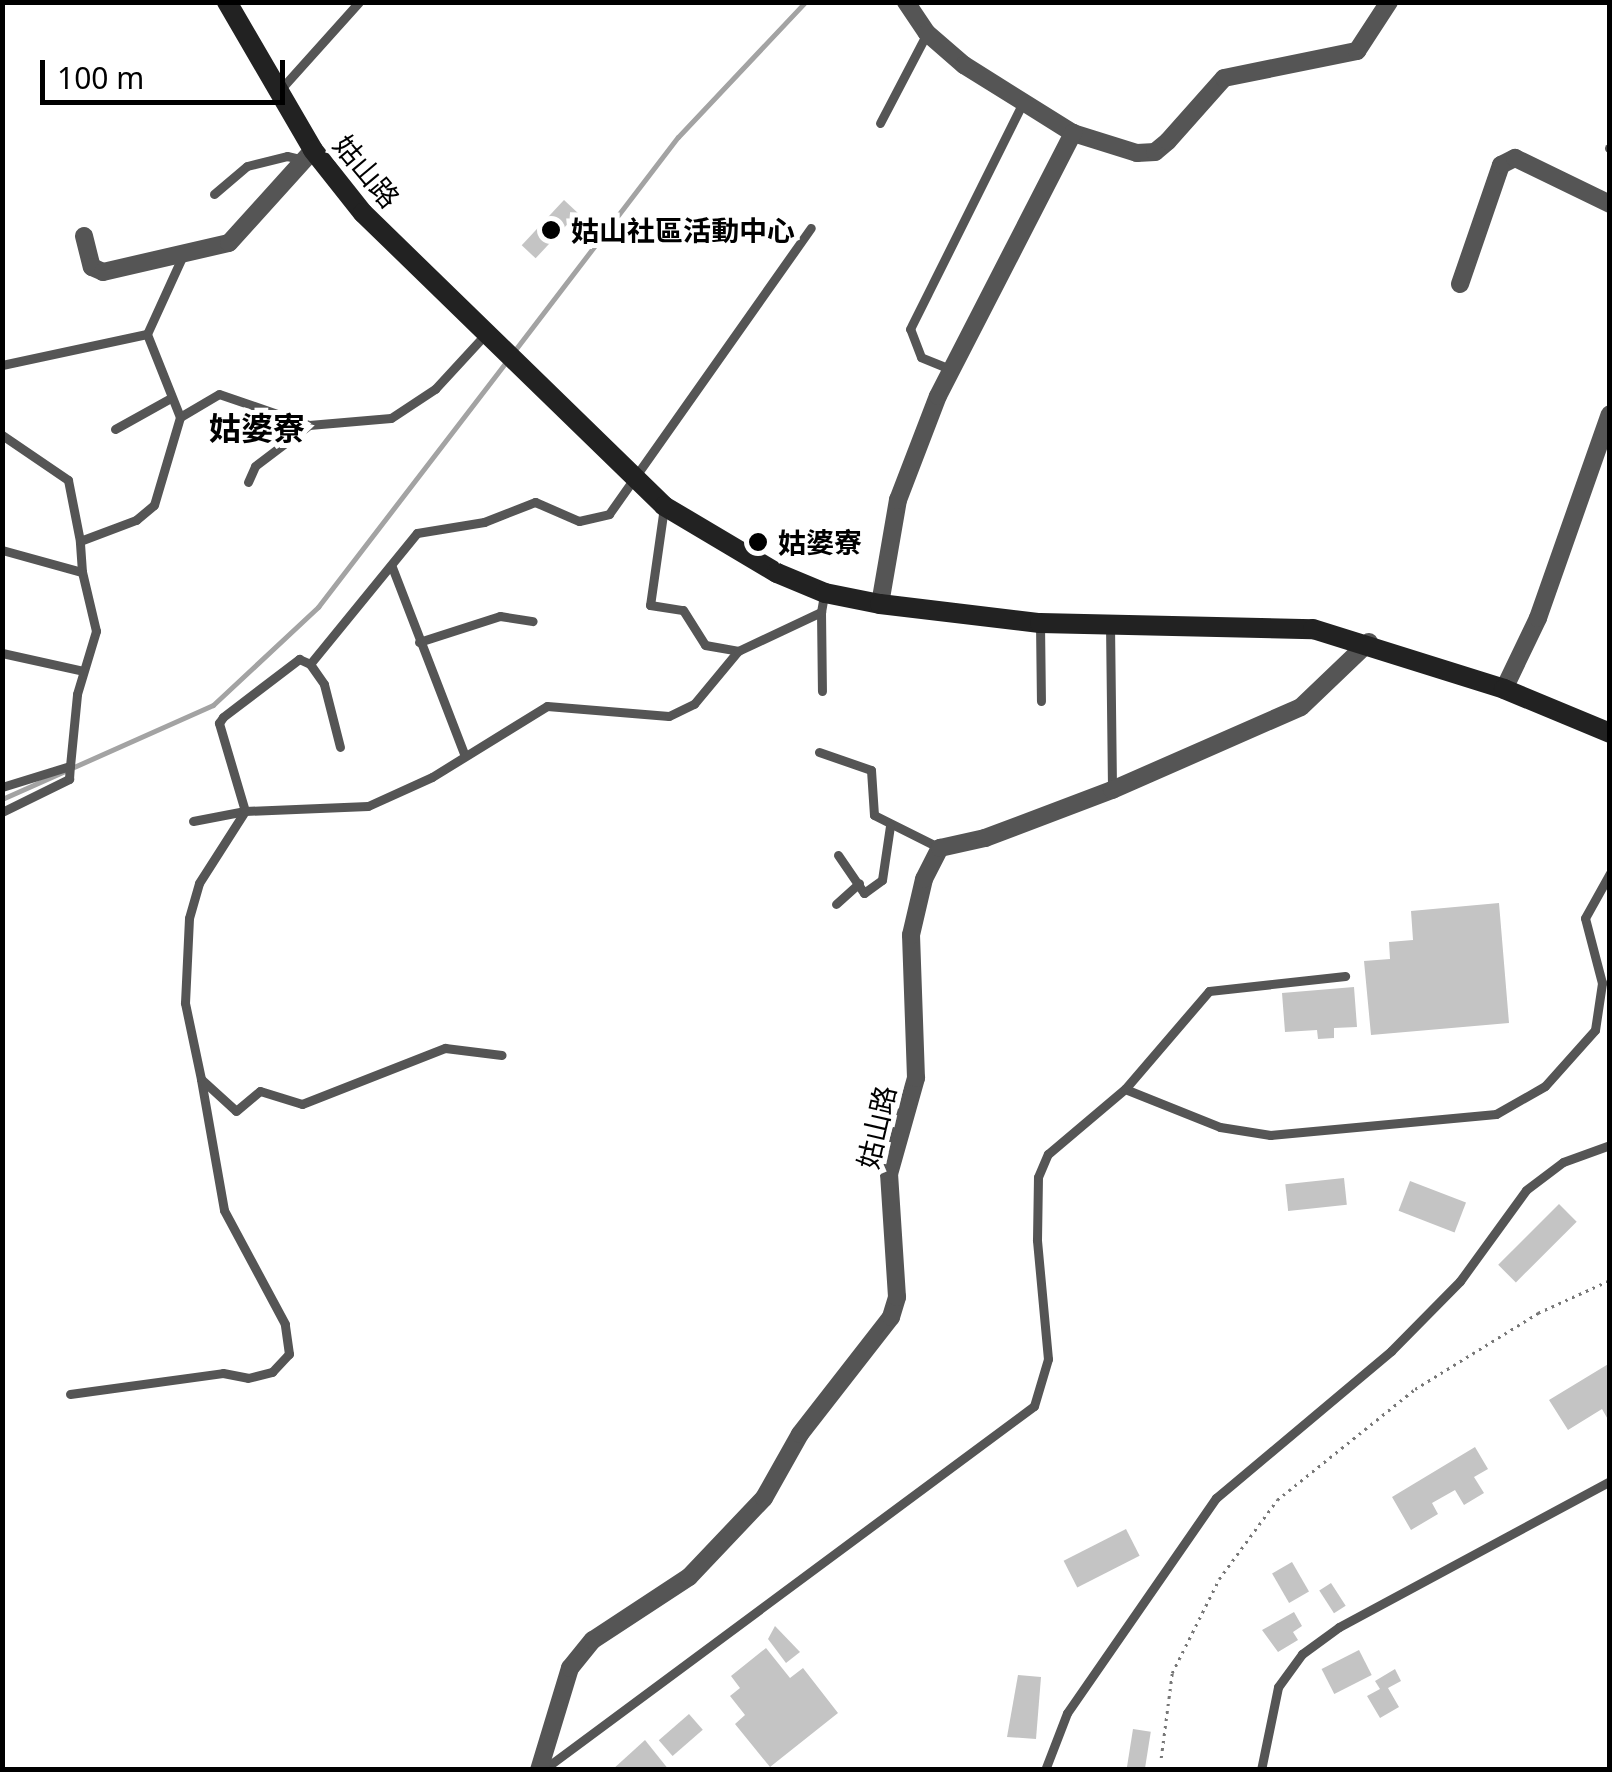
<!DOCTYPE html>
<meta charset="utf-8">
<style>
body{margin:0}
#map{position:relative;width:1612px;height:1772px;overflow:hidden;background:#fff;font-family:"Noto Sans","Noto Sans TC",sans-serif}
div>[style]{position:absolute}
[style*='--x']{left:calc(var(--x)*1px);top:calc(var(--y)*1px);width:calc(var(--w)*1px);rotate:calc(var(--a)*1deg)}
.stream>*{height:5px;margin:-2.5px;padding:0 2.5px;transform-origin:2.5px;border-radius:2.5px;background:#a3a3a3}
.building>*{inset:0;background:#c4c4c4;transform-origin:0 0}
.path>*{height:2.5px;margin-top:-1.25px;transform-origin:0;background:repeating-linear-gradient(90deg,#777 0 2.5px,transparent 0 7.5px)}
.lane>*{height:9px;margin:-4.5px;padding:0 4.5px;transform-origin:4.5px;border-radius:4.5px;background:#555}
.street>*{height:18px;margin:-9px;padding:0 9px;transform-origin:9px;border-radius:9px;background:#555}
.secondary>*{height:20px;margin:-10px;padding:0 10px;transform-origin:10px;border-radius:10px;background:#222}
.dots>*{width:28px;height:28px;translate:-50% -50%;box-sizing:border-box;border:5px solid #fff;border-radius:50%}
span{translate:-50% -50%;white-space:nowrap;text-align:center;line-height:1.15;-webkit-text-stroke:10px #fff;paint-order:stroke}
.street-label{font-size:28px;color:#000}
.poi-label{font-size:28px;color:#000;font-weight:700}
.left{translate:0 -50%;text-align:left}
.quarter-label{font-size:32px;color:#000;font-weight:700}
.frame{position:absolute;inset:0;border:5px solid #000;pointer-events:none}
.scale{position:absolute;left:40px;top:60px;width:245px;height:45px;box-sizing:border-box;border:5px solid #000;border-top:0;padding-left:12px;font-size:30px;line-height:35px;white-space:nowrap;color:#000;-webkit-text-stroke:8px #fff;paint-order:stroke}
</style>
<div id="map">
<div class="stream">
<i style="--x:515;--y:350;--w:268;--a:-52.6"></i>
<i style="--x:678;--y:137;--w:185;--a:-46.7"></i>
<i style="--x:2;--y:799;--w:231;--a:-24"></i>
<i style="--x:213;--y:705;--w:144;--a:-43"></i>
<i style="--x:318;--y:607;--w:312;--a:-52.5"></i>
</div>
<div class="building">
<i style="left:564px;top:200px;width:19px;height:62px;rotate:43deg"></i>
<i style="clip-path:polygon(1499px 903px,1509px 1023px,1371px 1035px,1364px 961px,1390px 959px,1389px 942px,1413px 940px,1411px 911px)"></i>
<i style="clip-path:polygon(1354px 987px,1357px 1027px,1334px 1028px,1334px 1038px,1318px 1039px,1317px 1030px,1285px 1032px,1282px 993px)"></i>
<i style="left:1344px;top:1178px;width:27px;height:59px;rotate:84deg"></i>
<i style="left:1410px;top:1181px;width:60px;height:32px;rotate:21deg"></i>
<i style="left:1559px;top:1204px;width:25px;height:86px;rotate:45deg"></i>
<i style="clip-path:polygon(1610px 1363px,1610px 1423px,1602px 1409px,1568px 1430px,1549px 1400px)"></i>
<i style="clip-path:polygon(1475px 1447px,1488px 1469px,1474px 1477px,1484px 1493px,1464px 1505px,1455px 1490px,1432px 1503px,1438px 1514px,1411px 1530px,1392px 1497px)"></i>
<i style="left:1126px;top:1529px;width:30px;height:70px;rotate:63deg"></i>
<i style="left:1292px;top:1562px;width:34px;height:23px;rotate:60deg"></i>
<i style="left:1331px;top:1583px;width:27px;height:14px;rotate:57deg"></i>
<i style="clip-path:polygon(1294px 1612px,1302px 1626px,1293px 1632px,1298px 1640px,1278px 1652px,1262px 1630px)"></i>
<i style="clip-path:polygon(775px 1626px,800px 1652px,786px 1663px,768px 1639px)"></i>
<i style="clip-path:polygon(766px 1648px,790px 1678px,803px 1668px,838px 1713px,770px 1767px,735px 1724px,745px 1715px,730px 1696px,740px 1688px,731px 1676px)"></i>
<i style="left:1359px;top:1650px;width:28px;height:42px;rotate:63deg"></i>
<i style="clip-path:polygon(1395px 1669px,1401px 1681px,1388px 1688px,1399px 1707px,1380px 1718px,1367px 1696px,1380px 1689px,1375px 1681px)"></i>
<i style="clip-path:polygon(1018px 1675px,1041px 1677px,1036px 1739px,1007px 1737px)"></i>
<i style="left:689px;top:1714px;width:21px;height:40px;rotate:49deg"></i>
<i style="left:1133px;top:1729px;width:18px;height:42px;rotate:9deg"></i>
<i style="clip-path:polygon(645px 1740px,669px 1770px,612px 1770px)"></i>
</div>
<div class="path">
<i style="--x:1161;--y:1758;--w:86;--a:-82.6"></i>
<i style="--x:1172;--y:1673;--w:105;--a:-63.4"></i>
<i style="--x:1219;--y:1579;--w:98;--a:-53.7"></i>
<i style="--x:1277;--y:1500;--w:177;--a:-38.8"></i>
<i style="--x:1415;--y:1389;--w:145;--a:-31.7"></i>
<i style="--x:1538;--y:1313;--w:79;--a:-24.6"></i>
</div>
<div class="lane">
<i style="--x:280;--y:90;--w:118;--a:-48.1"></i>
<i style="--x:880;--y:123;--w:102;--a:-62.4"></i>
<i style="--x:1609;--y:148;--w:1;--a:0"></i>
<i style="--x:214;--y:194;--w:43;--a:-40.3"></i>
<i style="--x:247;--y:166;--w:41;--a:-14"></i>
<i style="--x:287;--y:156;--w:17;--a:13"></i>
<i style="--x:2;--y:365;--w:148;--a:-12.1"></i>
<i style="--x:950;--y:369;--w:31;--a:-158"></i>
<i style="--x:921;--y:357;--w:30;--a:-111"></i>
<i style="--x:910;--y:329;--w:254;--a:-63.5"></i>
<i style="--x:180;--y:417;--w:45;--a:-30.5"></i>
<i style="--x:219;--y:394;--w:95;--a:19"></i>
<i style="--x:309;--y:425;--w:82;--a:-4.9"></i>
<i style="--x:391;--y:418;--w:53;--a:-33.4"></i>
<i style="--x:435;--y:389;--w:71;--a:-47.3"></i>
<i style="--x:115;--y:429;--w:62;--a:-29.1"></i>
<i style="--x:2;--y:435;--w:80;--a:34.3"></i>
<i style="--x:68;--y:480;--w:62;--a:78.9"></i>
<i style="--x:248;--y:482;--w:17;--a:-66"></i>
<i style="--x:255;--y:466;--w:68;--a:-37.2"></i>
<i style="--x:664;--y:507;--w:99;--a:98.1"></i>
<i style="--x:650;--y:605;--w:33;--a:9"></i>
<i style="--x:683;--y:610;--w:41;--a:57.8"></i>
<i style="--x:705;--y:645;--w:34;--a:10"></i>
<i style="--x:2;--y:550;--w:83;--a:15.4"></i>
<i style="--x:82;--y:572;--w:31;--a:-94"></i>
<i style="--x:80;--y:541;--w:60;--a:-20.6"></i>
<i style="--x:136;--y:520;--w:23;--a:-40"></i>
<i style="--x:154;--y:505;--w:92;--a:-73.5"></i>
<i style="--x:180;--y:417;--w:89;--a:-111.7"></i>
<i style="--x:147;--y:334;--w:87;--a:-65.5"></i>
<i style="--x:392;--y:567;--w:200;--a:68.9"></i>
<i style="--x:821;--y:612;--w:79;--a:89.3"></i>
<i style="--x:1040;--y:623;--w:78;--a:89.3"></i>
<i style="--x:1110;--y:624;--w:166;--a:89.3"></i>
<i style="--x:419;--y:642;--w:85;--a:-17.8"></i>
<i style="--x:500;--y:616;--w:33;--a:9"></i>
<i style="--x:2;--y:653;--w:83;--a:12.5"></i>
<i style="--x:340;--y:747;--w:65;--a:-104.3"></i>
<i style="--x:324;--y:684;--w:24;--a:-125"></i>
<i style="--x:310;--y:664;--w:169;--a:-50.8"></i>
<i style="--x:417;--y:533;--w:68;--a:-9.3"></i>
<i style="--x:484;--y:522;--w:55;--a:-21.4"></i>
<i style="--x:535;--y:502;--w:48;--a:23.4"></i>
<i style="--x:579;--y:521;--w:31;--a:-13"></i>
<i style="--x:609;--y:514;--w:350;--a:-54.8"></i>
<i style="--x:819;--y:752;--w:55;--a:19.1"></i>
<i style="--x:871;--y:770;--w:45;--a:86.2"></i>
<i style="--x:874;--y:815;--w:74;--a:26.6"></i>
<i style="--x:2;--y:787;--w:71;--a:-17.2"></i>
<i style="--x:70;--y:766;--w:72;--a:-84.4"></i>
<i style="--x:77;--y:694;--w:66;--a:-73.2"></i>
<i style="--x:96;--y:631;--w:61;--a:-103.3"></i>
<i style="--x:2;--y:812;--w:75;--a:-26.2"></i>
<i style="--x:69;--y:779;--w:13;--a:-86"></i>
<i style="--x:193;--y:821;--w:53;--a:-10.9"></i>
<i style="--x:245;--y:811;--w:92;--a:-106.5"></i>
<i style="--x:219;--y:723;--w:7;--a:-56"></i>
<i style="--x:223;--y:717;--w:96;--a:-37.3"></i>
<i style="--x:299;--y:659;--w:12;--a:24"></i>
<i style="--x:838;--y:855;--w:46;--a:55.6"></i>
<i style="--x:864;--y:893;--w:22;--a:-36"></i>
<i style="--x:882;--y:880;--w:55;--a:-81.6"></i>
<i style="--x:836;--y:904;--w:31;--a:-42"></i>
<i style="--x:201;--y:1079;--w:78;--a:-101.9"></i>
<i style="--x:185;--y:1003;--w:85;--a:-87.3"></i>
<i style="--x:189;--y:918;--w:36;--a:-74"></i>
<i style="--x:199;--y:883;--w:85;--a:-57.4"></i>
<i style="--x:245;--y:811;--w:123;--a:-2.3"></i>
<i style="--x:368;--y:806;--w:70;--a:-24.4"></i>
<i style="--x:432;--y:777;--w:135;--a:-31.7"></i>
<i style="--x:547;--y:706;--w:122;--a:4.7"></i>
<i style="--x:669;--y:716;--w:28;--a:-26"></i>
<i style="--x:694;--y:704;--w:69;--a:-50.3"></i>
<i style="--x:738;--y:651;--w:92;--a:-25.2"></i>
<i style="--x:821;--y:612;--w:17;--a:-80"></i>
<i style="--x:1125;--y:1089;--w:102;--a:21.8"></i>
<i style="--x:1220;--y:1127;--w:51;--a:9.1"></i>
<i style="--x:1270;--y:1135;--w:227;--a:-5.3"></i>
<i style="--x:1496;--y:1114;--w:56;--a:-29.7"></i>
<i style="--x:1545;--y:1086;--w:75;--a:-48.2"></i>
<i style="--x:1595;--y:1030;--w:48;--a:-81.5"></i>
<i style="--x:1602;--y:983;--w:67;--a:-104.7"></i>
<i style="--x:1585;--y:918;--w:51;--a:-60.9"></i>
<i style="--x:70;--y:1394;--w:154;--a:-7.8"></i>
<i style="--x:223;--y:1373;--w:25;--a:11"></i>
<i style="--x:248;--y:1378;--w:25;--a:-14"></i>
<i style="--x:272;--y:1372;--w:25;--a:-47"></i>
<i style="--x:289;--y:1354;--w:30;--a:-98"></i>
<i style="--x:285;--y:1324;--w:129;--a:-118.2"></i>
<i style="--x:224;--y:1210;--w:133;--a:-100"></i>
<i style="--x:201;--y:1079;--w:47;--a:42.4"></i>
<i style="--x:236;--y:1111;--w:31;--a:-40"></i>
<i style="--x:260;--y:1091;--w:44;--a:17.2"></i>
<i style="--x:302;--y:1104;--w:154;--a:-21.4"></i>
<i style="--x:445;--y:1048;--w:57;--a:7"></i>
<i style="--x:543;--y:1770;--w:611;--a:-36.55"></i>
<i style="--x:1034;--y:1406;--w:49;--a:-73.4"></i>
<i style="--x:1048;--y:1359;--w:120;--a:-95.3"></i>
<i style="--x:1037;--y:1240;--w:63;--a:-89.1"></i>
<i style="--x:1038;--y:1177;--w:25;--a:-67"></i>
<i style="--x:1048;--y:1154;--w:101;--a:-40.2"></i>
<i style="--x:1125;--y:1089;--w:129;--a:-49.4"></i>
<i style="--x:1209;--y:991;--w:137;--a:-6.3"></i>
<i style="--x:1045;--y:1770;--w:61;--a:-68.9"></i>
<i style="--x:1067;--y:1713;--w:262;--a:-55.3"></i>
<i style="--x:1216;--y:1498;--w:229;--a:-40"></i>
<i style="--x:1391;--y:1351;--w:98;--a:-45.4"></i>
<i style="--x:1460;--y:1281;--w:112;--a:-54"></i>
<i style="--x:1526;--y:1190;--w:46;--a:-37.1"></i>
<i style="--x:1563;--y:1162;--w:50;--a:-19.9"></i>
<i style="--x:1261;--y:1770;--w:85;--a:-78.4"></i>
<i style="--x:1278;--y:1687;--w:41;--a:-54"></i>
<i style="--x:1302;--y:1654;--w:46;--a:-36.1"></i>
<i style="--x:1339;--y:1627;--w:308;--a:-28.3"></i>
</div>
<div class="street">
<i style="--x:906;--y:2;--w:37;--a:56"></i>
<i style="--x:927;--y:33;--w:49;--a:40.9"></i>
<i style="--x:964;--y:65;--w:128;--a:32"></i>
<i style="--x:1073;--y:133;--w:67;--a:17.4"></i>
<i style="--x:1137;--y:153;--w:18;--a:-3"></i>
<i style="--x:1155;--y:152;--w:17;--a:-40"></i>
<i style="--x:1168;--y:141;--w:84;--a:-48.4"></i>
<i style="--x:1224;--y:78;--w:136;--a:-11.5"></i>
<i style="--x:1357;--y:51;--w:59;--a:-56.9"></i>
<i style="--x:84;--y:236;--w:32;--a:76"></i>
<i style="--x:92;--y:267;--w:12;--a:24"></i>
<i style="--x:103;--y:272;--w:129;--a:-13"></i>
<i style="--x:229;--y:243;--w:125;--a:-47.9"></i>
<i style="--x:1460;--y:284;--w:126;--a:-71"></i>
<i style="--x:1501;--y:165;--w:16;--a:-27"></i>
<i style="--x:1515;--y:158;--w:106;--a:25.8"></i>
<i style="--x:880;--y:604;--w:106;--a:-80.2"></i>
<i style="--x:898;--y:500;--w:111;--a:-69"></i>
<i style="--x:938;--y:396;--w:296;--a:-62.8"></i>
<i style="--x:1504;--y:689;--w:79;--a:-64.4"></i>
<i style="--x:1538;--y:618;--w:216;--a:-70.6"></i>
<i style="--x:539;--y:1770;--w:107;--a:-73.1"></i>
<i style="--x:570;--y:1668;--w:36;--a:-51"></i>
<i style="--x:593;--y:1640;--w:115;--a:-33.3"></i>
<i style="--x:689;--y:1577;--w:109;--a:-46.5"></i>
<i style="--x:764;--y:1498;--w:73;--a:-60.6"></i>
<i style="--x:800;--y:1434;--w:148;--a:-52.1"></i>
<i style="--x:891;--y:1317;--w:21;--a:-73"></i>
<i style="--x:897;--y:1297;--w:123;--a:-93.7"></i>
<i style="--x:889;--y:1174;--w:100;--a:-74.3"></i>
<i style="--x:916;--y:1078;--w:143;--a:-92"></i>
<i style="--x:911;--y:935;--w:57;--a:-76.9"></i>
<i style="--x:924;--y:879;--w:35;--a:-63"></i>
<i style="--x:940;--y:848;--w:46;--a:-12.5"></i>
<i style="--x:985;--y:838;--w:136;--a:-20.7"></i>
<i style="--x:1112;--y:790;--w:206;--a:-23.7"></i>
<i style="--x:1301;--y:707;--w:94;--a:-43.7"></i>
</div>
<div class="secondary">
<i style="--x:227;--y:2;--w:171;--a:59.8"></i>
<i style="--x:313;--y:150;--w:80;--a:51.6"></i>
<i style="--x:363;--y:213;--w:420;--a:44.2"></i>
<i style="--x:664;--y:506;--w:131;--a:30.7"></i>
<i style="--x:777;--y:573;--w:52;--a:22.6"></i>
<i style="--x:825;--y:593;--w:56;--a:11.3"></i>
<i style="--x:880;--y:604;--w:161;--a:6.8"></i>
<i style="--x:1040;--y:623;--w:273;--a:1.3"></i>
<i style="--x:1313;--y:629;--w:200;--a:17.4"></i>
<i style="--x:1504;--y:689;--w:115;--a:22.5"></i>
</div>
<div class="dots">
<i style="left:551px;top:230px;background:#000"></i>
<i style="left:758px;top:542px;background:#000"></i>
</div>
<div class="street-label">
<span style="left:367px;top:171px;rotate:50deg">姑山路</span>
<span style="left:876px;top:1127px;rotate:-77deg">姑山路</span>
</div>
<div class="poi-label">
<span class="left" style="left:571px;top:230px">姑山社區活動中心</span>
<span class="left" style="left:778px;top:542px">姑婆寮</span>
</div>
<div class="quarter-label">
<span style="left:257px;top:428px">姑婆寮</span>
</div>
<div class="frame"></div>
<div class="scale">100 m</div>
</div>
